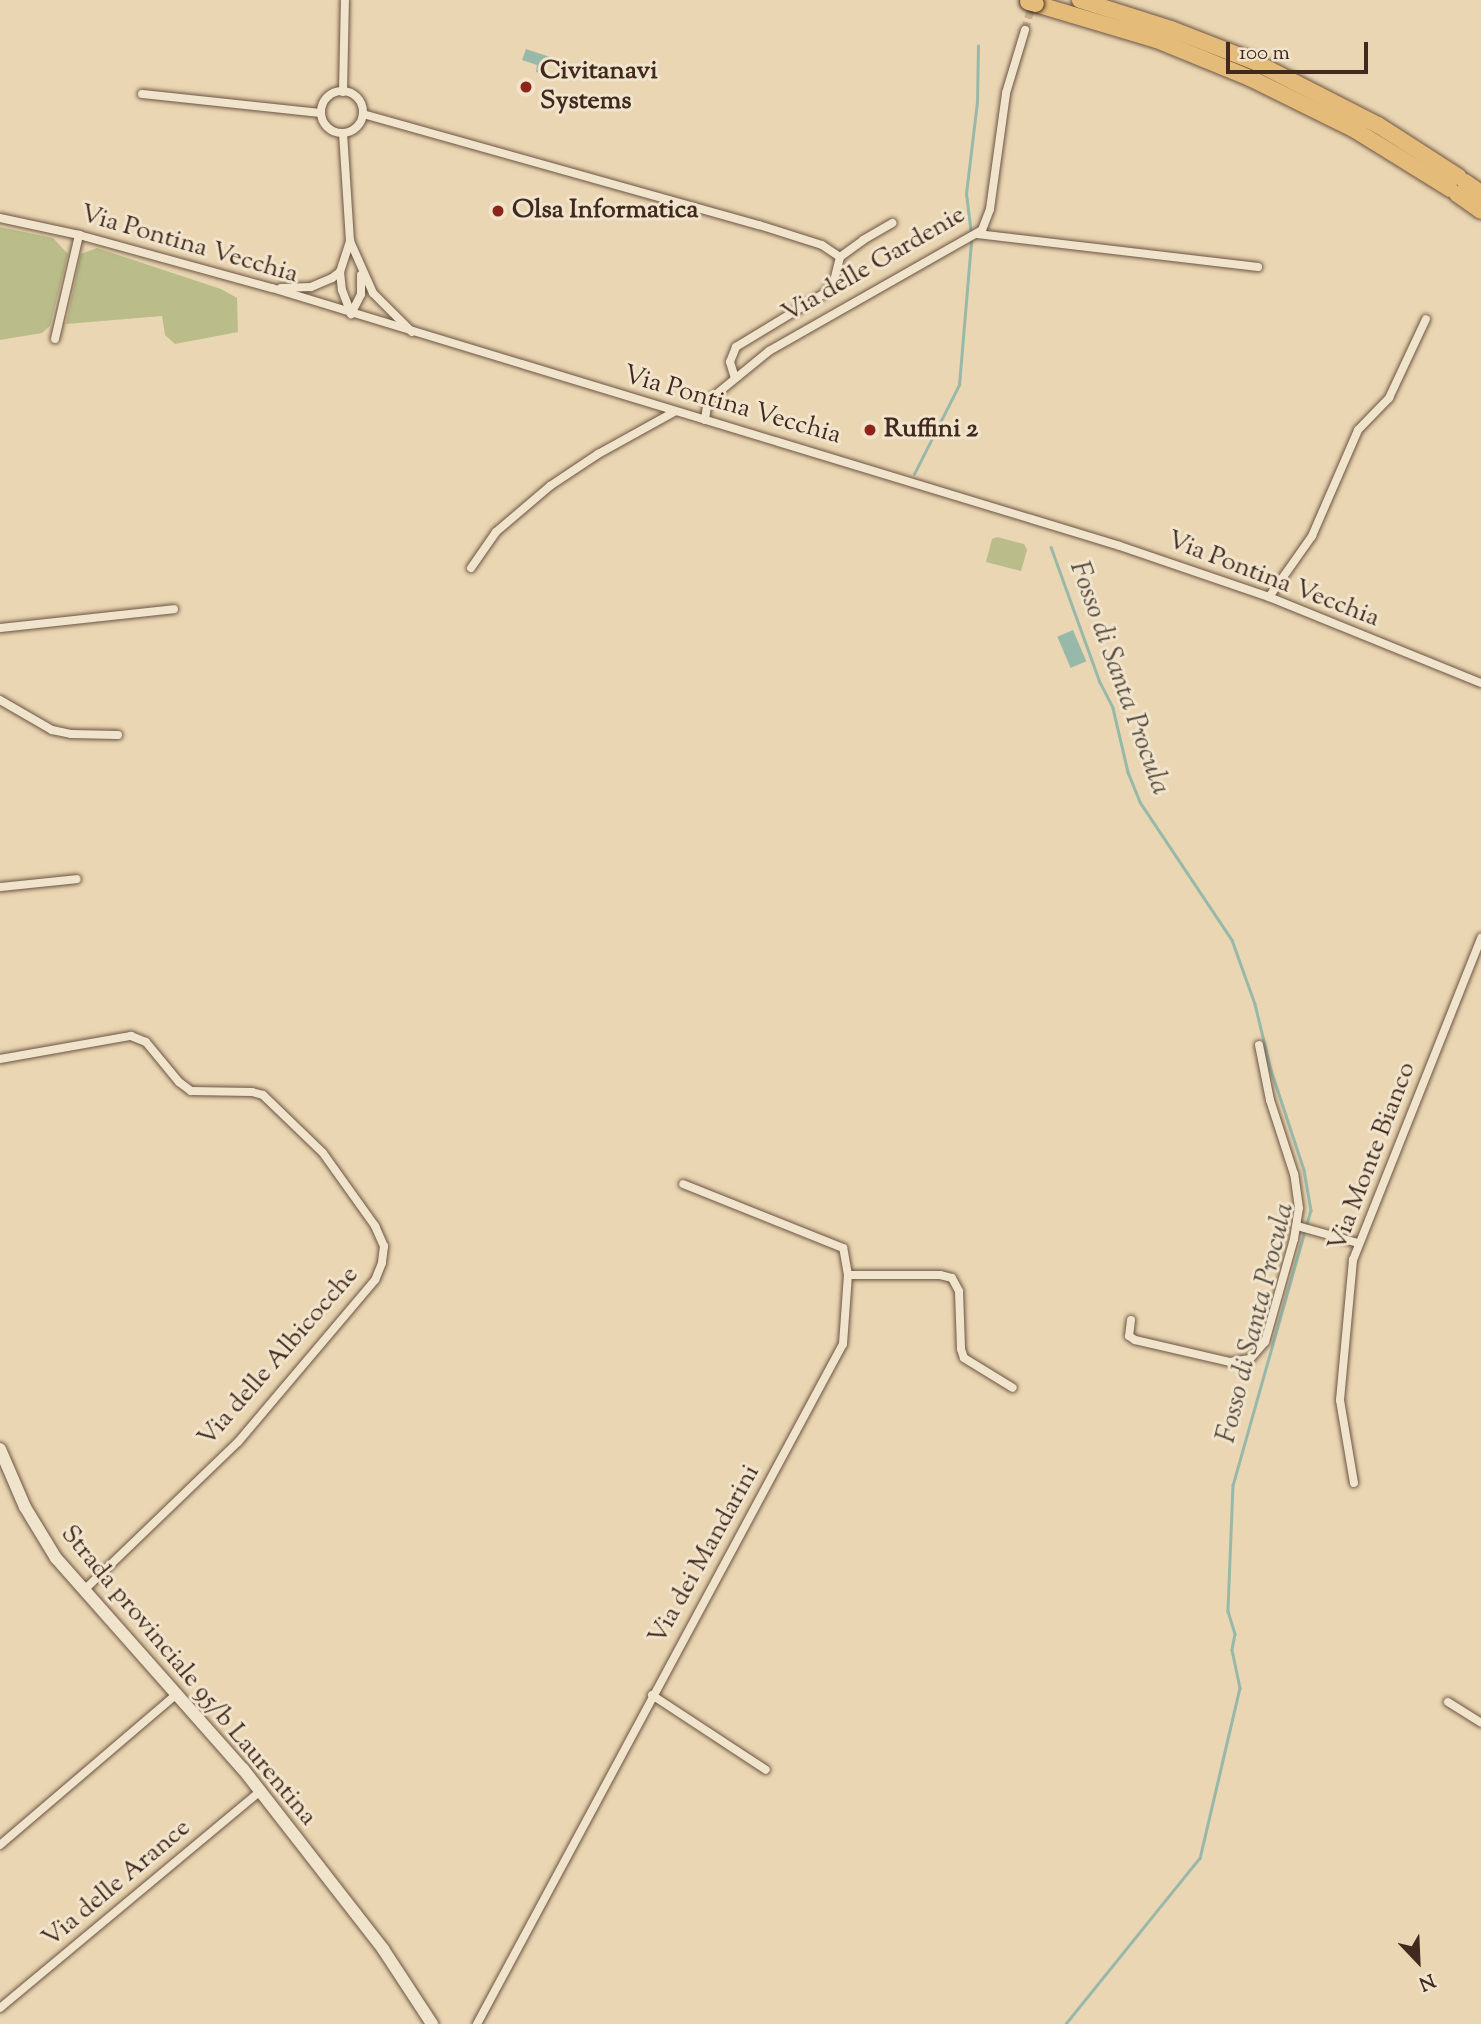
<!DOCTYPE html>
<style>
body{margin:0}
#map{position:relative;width:1481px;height:2024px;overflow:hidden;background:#ead6b2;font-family:"Sorts Mill Goudy",serif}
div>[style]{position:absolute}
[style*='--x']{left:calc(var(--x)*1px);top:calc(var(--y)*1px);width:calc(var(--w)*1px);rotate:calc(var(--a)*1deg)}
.green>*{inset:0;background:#babd8a}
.water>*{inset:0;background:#98b9aa;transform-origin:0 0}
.stream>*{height:2.5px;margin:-1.25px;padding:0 1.25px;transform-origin:1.25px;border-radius:1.25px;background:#98b9aa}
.street-tunnel>*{height:8px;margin-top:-4px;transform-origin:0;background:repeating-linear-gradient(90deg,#c8b394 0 8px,transparent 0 12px)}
.roads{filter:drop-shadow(0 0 2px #6c5443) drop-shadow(0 0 2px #6c5443)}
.street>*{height:8px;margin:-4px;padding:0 4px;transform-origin:4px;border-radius:4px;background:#f1e4cd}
.street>.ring{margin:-4px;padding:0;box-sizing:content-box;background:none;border:8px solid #f1e4cd;border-radius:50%}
.secondary>*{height:12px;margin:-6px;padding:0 6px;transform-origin:6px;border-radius:6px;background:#f1e4cd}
.highway>*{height:16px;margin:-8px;padding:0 8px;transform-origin:8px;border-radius:8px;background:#e5bb79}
.bridges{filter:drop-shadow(0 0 2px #42291e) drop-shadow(0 0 2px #42291e)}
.highway-bridge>*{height:16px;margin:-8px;padding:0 8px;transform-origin:8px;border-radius:8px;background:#e5bb79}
.dots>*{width:19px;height:19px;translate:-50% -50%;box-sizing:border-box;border:4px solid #f1e4cd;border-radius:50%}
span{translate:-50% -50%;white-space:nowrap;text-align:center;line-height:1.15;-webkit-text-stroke:6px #f1e4cd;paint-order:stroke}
.poi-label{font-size:26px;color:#42291e;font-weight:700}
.left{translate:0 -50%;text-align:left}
.street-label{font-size:26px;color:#42291e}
.water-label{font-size:28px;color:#584d41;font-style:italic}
.north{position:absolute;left:1383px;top:1926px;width:70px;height:70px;-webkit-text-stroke:5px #f1e4cd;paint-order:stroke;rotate:157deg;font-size:19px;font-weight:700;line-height:28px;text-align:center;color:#42291e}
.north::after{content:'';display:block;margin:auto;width:24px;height:32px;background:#42291e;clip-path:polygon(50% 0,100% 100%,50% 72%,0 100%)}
.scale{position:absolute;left:1226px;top:42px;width:142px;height:32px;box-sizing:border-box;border:4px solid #42291e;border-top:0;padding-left:9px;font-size:21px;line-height:24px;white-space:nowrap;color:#42291e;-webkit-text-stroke:5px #f1e4cd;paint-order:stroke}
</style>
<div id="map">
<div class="green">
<i style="clip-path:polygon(0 227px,53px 238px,68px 254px,50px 326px,42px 333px,0 340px)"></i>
<i style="clip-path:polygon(97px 248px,221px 289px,237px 298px,238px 332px,175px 344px,165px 335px,162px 316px,66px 324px,81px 254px)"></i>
<i style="clip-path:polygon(997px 537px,1024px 544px,1027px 550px,1021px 571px,986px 562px,992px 539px)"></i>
</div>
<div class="water">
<i style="clip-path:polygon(526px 49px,550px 57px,544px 74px,536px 72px,537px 65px,522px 60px)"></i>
<i style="left:1073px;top:630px;width:34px;height:17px;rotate:67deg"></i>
</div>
<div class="stream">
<i style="--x:971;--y:234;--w:40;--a:-97.1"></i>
<i style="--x:966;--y:194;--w:93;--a:-83.2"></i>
<i style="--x:977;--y:102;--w:56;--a:-89"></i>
<i style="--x:914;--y:474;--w:100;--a:-63.2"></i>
<i style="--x:959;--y:385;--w:144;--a:-85.2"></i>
<i style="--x:1051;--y:547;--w:144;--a:70.1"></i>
<i style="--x:1100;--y:682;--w:29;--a:63"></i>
<i style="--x:1113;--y:708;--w:66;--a:76.8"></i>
<i style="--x:1128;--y:772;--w:32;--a:68"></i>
<i style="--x:1140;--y:802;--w:166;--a:56.3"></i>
<i style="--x:1232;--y:940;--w:68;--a:70.2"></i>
<i style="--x:1255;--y:1004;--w:68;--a:76.4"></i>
<i style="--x:1271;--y:1070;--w:105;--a:71.7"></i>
<i style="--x:1304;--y:1170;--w:41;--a:80.1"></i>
<i style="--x:1311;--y:1210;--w:286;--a:105.8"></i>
<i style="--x:1233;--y:1485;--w:126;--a:92.3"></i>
<i style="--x:1228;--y:1611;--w:24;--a:73"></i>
<i style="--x:1235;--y:1634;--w:16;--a:101"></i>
<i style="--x:1232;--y:1650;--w:39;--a:78"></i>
<i style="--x:1240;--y:1688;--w:175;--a:103.2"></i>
<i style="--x:1200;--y:1858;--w:213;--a:128.9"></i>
</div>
<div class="street-tunnel">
<i style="--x:1025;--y:30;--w:28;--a:-75"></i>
</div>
<div class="roads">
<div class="street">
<i class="ring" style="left:321px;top:91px;width:34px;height:34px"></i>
<i style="--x:343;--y:92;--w:92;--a:-88.8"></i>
<i style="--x:142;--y:94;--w:180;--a:6.1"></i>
<i style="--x:363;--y:114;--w:411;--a:15.7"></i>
<i style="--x:759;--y:225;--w:66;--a:17.6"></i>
<i style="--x:822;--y:245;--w:22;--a:34"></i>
<i style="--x:840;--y:257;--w:25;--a:104"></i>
<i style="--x:834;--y:281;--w:15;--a:127"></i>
<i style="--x:825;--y:293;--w:104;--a:148.8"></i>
<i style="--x:736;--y:347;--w:16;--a:112"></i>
<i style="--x:730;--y:362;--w:17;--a:73"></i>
<i style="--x:343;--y:133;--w:108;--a:86.3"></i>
<i style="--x:0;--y:218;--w:81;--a:12.1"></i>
<i style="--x:79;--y:235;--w:200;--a:15.4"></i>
<i style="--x:272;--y:288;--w:886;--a:16.92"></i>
<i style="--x:1120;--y:546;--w:157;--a:18.9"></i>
<i style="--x:1269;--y:597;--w:229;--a:22.1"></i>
<i style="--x:977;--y:234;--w:283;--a:6.7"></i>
<i style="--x:840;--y:257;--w:29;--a:-36"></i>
<i style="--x:863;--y:240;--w:34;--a:-30"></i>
<i style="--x:340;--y:272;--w:18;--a:84"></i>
<i style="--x:342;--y:290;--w:26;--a:69"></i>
<i style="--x:351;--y:314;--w:22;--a:-63"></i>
<i style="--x:361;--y:294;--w:19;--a:-90"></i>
<i style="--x:281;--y:288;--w:30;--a:-2"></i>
<i style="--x:311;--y:287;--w:23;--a:-23"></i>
<i style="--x:332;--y:278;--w:10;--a:-37"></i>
<i style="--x:340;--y:272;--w:33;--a:-72"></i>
<i style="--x:350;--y:241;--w:57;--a:66.1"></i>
<i style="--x:373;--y:293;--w:55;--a:45"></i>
<i style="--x:55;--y:339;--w:107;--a:-77"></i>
<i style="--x:705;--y:420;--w:14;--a:-82"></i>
<i style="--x:707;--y:406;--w:12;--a:-55"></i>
<i style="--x:714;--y:396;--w:71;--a:-39.3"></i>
<i style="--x:769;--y:351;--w:245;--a:-29.6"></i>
<i style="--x:982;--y:230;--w:22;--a:-69"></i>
<i style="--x:990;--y:209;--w:117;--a:-82.1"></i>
<i style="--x:1006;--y:93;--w:66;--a:-73.2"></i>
<i style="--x:471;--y:568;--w:44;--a:-55.2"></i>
<i style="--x:496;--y:532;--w:71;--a:-40.4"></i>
<i style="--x:550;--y:486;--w:58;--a:-33.7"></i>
<i style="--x:598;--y:454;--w:87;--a:-28.9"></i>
<i style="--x:1269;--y:597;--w:75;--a:-54.8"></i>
<i style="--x:1312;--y:536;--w:116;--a:-66.5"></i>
<i style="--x:1358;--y:430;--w:45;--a:-45.9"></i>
<i style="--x:1389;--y:398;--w:87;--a:-64.9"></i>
<i style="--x:0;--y:628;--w:175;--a:-6.2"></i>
<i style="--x:0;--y:700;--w:60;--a:30"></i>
<i style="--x:52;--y:730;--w:19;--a:12"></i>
<i style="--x:71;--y:734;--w:47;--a:1.2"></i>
<i style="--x:0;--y:887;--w:77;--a:-5.9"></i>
<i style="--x:0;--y:1059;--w:133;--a:-10"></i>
<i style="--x:131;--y:1036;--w:16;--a:22"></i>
<i style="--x:146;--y:1042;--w:52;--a:50.5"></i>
<i style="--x:179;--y:1082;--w:15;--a:37"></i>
<i style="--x:191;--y:1091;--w:61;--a:0.9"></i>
<i style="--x:252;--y:1092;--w:11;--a:15"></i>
<i style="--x:263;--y:1095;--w:83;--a:44"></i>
<i style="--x:323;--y:1153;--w:90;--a:54.5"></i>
<i style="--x:375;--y:1226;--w:22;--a:66"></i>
<i style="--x:384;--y:1246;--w:17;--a:97"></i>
<i style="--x:382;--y:1263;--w:18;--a:112"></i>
<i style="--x:375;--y:1280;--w:212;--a:130.2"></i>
<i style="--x:238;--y:1442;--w:214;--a:136.1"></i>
<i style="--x:1297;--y:1226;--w:63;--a:15.6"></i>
<i style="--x:848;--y:1275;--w:92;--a:0"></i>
<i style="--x:940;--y:1275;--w:12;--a:14"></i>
<i style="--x:952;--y:1278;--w:15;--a:62"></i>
<i style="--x:959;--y:1291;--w:58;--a:88"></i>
<i style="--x:961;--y:1349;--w:9;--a:72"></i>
<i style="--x:964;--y:1358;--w:57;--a:31.5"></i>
<i style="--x:1131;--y:1320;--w:16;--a:97"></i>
<i style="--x:1129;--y:1336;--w:7;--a:34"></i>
<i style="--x:1135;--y:1340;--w:98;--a:13"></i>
<i style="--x:1230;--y:1362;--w:20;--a:-9"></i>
<i style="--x:1250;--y:1359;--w:23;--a:-49"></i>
<i style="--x:1265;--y:1342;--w:107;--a:-74.3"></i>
<i style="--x:1294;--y:1239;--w:31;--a:-81"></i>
<i style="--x:1299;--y:1208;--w:34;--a:-98"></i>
<i style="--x:1294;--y:1174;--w:78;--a:-108"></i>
<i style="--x:1270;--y:1100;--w:56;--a:-101.3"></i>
<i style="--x:1354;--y:1483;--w:84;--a:-99.6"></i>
<i style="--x:1340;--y:1400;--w:141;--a:-84.7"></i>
<i style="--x:1353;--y:1260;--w:347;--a:-68.3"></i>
<i style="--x:652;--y:1695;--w:136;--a:33.3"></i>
<i style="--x:1448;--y:1702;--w:39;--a:32"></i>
<i style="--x:0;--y:1845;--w:234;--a:-40.5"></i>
<i style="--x:0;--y:2008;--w:339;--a:-39.8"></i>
<i style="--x:477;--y:2024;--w:772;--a:-61.71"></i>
<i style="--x:843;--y:1344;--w:69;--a:-85.9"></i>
<i style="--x:848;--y:1275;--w:27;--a:-100"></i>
<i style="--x:843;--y:1248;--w:172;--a:-158.2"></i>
</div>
<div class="secondary">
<i style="--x:0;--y:1449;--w:63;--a:66.7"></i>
<i style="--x:25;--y:1507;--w:60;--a:58.7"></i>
<i style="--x:56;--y:1558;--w:282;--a:48.5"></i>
<i style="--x:243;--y:1769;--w:228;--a:52.1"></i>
<i style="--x:383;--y:1949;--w:90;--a:56.8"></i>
</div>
<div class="highway">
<i style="--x:1080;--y:0;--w:96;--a:17.7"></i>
<i style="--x:1171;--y:29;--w:88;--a:21.3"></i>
<i style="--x:1253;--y:61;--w:140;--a:27.1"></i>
<i style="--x:1378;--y:125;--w:96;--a:32.7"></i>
<i style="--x:1036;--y:4;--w:126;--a:16.6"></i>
<i style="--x:1157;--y:40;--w:100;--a:22.2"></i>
<i style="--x:1250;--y:78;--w:117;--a:26.3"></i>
<i style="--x:1355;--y:130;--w:112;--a:31.8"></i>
<i style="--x:1465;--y:182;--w:19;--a:35"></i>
<i style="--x:1457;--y:194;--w:29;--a:35"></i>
</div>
</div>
<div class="bridges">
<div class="highway-bridge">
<i style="--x:1028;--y:2;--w:8;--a:14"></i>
</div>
</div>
<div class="dots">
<i style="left:526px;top:87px;background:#8f2418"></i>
<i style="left:498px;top:211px;background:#8f2418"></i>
<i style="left:870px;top:430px;background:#8f2418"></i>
</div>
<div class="poi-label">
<span class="left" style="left:540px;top:87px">Civitanavi<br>Systems</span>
<span class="left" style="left:512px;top:211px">Olsa Informatica</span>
<span class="left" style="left:884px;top:430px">Ruffini 2</span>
</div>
<div class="street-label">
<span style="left:189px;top:245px;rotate:16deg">Via Pontina Vecchia</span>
<span style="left:874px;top:265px;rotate:-30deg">Via delle Gardenie</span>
<span style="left:732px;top:406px;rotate:16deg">Via Pontina Vecchia</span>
<span style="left:1273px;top:580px;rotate:21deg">Via Pontina Vecchia</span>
<span style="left:1373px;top:1157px;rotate:-69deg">Via Monte Bianco</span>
<span style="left:279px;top:1357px;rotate:-49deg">Via delle Albicocche</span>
<span style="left:705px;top:1555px;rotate:-61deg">Via dei Mandarini</span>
<span style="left:188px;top:1676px;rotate:50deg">Strada provinciale 95/b Laurentina</span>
<span style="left:117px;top:1884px;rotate:-40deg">Via delle Arance</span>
</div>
<div class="water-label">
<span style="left:1119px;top:678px;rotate:70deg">Fosso di Santa Procula</span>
<span style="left:1256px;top:1323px;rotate:-76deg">Fosso di Santa Procula</span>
</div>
<div class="north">N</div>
<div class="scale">100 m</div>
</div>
